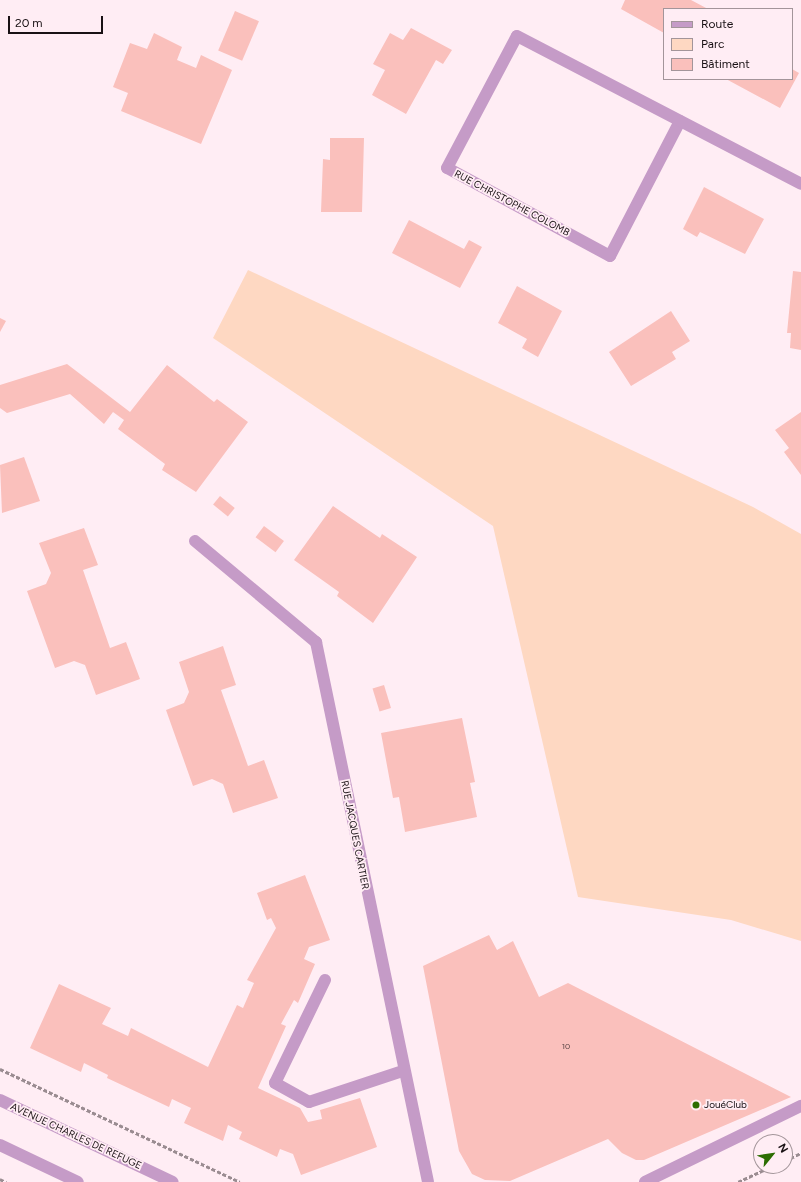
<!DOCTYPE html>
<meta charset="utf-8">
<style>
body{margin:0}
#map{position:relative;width:801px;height:1182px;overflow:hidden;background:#ffedf4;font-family:Figtree,sans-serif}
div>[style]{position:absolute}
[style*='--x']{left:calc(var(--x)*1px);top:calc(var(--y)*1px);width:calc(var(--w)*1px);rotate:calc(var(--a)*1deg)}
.green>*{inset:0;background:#fed8c2}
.building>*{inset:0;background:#fac0bc;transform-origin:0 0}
.path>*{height:2.5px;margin-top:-1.25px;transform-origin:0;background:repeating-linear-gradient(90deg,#9a8c91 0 4px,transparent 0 6px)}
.service>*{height:12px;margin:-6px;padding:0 6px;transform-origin:6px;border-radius:6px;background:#c59bc7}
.minor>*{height:12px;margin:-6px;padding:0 6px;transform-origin:6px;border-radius:6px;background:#c59bc7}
.tertiary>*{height:12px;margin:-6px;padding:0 6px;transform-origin:6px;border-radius:6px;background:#c59bc7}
.dots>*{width:11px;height:11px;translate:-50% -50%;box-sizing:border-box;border:2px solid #ffedf4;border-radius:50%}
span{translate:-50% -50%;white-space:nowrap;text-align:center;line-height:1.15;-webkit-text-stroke:3.5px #ffedf4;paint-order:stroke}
.number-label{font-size:8px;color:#513d3e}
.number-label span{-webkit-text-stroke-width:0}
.street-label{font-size:10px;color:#191114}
.poi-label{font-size:10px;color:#191114}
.left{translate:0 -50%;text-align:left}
.legend{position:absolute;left:663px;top:8px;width:130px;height:72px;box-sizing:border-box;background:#ffedf4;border:1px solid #a3959a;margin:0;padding:5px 7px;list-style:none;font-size:12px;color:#191114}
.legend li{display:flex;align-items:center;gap:8px;height:20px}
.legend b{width:20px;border:1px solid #a3959a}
.north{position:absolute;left:753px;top:1134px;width:40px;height:40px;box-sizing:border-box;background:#ffedf4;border:1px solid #a3959a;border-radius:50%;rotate:60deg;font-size:11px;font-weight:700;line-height:16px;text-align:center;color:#191114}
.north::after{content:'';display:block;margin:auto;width:14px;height:18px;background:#2c6d02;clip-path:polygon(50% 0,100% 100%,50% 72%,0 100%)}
.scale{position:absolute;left:8px;top:16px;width:95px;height:18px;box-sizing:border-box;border:2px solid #191114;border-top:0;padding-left:5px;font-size:12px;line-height:14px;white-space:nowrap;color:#191114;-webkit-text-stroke:3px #ffedf4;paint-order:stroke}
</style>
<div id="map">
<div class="green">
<i style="clip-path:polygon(248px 270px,753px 507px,801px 534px,801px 941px,731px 920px,578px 897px,493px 526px,213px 338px)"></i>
</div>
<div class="building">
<i style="clip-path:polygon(625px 0,691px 0,708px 9px,664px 9px,664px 33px,621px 9px)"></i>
<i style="left:235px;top:11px;width:26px;height:43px;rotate:23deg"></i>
<i style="clip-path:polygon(411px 28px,452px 50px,443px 64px,436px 60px,406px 114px,372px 95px,385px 70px,373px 64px,390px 33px,403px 40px)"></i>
<i style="clip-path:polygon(154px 33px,182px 47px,177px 60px,196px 68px,201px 55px,232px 70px,201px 144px,121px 111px,128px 93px,113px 87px,130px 43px,147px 49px)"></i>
<i style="clip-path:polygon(792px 69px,799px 73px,780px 108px,726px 79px,792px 79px)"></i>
<i style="clip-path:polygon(330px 138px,364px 138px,362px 212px,321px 212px,323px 159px,330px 160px)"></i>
<i style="clip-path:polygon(704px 187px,764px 219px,745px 254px,700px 232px,697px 237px,683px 229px)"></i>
<i style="clip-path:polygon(409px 220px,464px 249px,469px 240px,482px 247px,460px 288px,392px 253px)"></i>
<i style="clip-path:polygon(793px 271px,801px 272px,801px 350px,790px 348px,791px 333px,787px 333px)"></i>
<i style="clip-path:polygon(517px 286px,562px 311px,538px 357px,522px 348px,527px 339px,498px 323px)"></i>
<i style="clip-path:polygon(671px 311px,690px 341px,672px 352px,676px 359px,631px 386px,609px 352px)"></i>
<i style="clip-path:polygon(0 318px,6px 321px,0 332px)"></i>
<i style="clip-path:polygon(67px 364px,130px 412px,167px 365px,214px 402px,217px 399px,248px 422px,196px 492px,162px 470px,165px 464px,118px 429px,124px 420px,113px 412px,104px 424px,70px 394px,7px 413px,0 408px,0 385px)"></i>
<i style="clip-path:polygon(801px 412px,801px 475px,784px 452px,789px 448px,775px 430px)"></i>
<i style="clip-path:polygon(24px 457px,40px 501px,2px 513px,0 465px)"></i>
<i style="left:220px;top:496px;width:19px;height:11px;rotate:39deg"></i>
<i style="clip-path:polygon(333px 506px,380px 538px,382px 534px,417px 557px,373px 623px,337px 596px,339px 592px,294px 560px)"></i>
<i style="left:264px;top:526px;width:25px;height:14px;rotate:37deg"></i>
<i style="clip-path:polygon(84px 528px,98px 565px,83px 570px,110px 648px,126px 642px,140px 679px,96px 695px,85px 665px,74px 661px,55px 668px,27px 591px,46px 584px,51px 573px,39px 543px)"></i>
<i style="clip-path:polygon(223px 646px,236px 685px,221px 690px,248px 766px,264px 760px,278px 798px,233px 813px,223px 784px,212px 779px,193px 786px,166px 710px,184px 703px,189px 692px,179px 662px)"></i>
<i style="left:384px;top:685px;width:24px;height:12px;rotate:73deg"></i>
<i style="clip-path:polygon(462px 718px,475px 782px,470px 783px,477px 817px,405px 832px,399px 797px,393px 798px,381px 733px)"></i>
<i style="clip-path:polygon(305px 875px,330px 940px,309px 947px,304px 959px,315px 964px,298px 1003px,294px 1000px,281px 1024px,286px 1026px,258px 1088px,300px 1108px,308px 1122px,322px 1119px,320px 1110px,360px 1098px,377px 1147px,301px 1175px,293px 1154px,280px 1149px,277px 1157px,239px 1139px,242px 1132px,228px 1125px,223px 1141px,184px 1123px,191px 1108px,172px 1099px,169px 1107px,107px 1078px,108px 1075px,84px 1063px,81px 1072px,30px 1048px,59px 984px,111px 1008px,102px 1024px,128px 1036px,131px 1028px,208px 1067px,237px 1005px,243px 1008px,254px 983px,247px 980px,276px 928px,271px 918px,267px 920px,257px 893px)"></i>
<i style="clip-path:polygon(489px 935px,497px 950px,513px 941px,539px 997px,568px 983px,791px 1097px,644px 1160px,636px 1160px,622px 1153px,608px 1139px,510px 1181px,485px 1180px,472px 1174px,459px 1151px,423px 966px)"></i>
</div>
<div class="path">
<i style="--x:0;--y:1069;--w:265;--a:25.2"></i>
<i style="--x:785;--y:1161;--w:18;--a:-27"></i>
<i style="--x:0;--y:1179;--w:7;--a:27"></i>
<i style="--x:738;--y:1182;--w:38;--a:-25"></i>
</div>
<div class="service">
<i style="--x:325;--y:980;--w:114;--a:115.9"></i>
<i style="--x:275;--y:1083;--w:39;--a:29"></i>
<i style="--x:309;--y:1102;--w:99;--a:-18.3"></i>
<i style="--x:645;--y:1182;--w:174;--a:-26"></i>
</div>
<div class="minor">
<i style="--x:680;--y:121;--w:152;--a:117.4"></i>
<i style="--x:610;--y:256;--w:185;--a:-151.6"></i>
<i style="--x:447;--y:168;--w:149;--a:-62.1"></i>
<i style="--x:517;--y:36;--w:320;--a:27.5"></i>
<i style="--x:195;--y:541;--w:158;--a:39.9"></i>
<i style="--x:316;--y:642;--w:551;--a:78.28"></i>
</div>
<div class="tertiary">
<i style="--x:0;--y:1100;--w:191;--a:25.4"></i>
<i style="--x:0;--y:1145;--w:86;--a:25.4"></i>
</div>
<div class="dots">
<i style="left:696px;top:1105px;background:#2c6d02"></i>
</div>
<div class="number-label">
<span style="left:566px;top:1047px">10</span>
</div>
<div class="street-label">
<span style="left:512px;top:203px;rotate:28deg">RUE CHRISTOPHE COLOMB</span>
<span style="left:355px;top:835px;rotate:79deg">RUE JACQUES CARTIER</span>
<span style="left:76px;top:1136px;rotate:25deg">AVENUE CHARLES DE REFUGE</span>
</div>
<div class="poi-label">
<span class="left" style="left:704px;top:1105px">JouéClub</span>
</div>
<ul class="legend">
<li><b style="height:5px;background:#c59bc7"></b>Route</li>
<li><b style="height:11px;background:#fed8c2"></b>Parc</li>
<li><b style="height:11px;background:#fac0bc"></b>Bâtiment</li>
</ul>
<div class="north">N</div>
<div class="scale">20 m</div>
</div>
